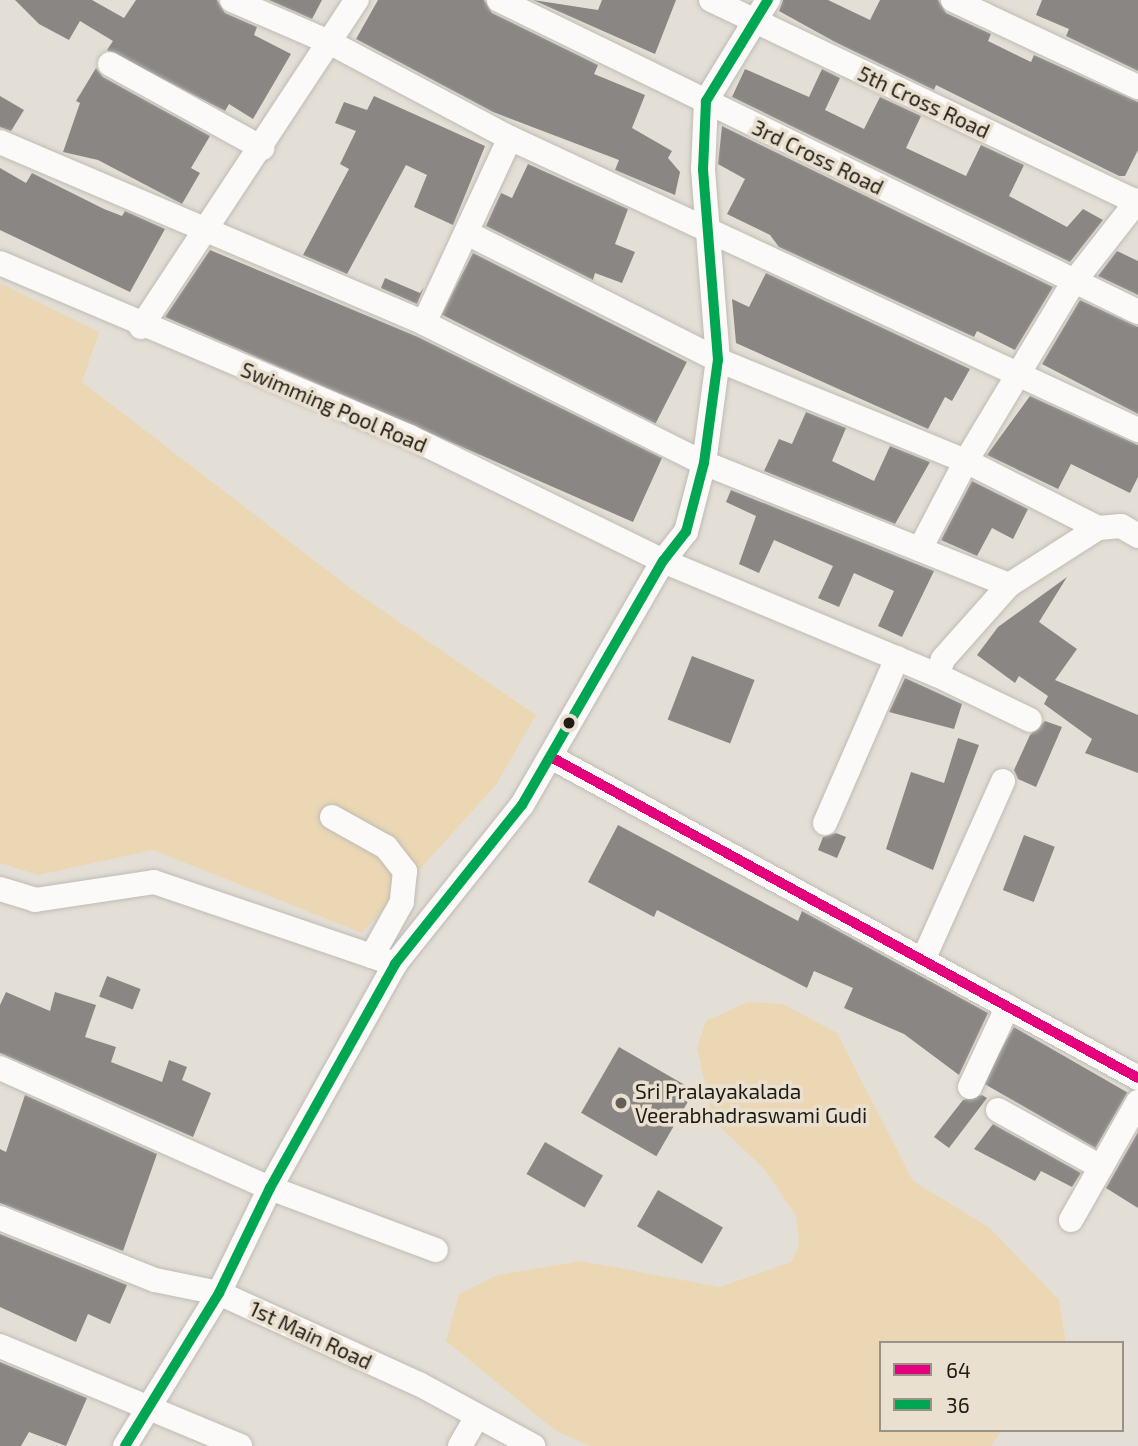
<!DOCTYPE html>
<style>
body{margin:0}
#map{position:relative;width:1138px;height:1446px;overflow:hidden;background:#e4dfd6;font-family:"Exo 2",sans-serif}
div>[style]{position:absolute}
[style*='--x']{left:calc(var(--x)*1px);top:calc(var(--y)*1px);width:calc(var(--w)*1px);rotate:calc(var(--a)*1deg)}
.green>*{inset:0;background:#ebd7b4}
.building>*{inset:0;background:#8a8684;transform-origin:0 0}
.roads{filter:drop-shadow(0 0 2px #bfbbb4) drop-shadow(0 0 2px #bfbbb4)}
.minor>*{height:24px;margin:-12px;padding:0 12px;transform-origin:12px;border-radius:12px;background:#fbfaf9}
.bus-1>*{height:10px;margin:-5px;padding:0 5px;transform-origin:5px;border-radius:5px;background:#e5007d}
.bus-2>*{height:10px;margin:-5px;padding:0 5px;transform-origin:5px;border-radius:5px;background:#00a651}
.dots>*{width:19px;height:19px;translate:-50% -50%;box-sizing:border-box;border:4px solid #eae0d0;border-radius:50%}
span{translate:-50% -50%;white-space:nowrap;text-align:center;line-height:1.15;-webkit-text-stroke:7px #eae0d0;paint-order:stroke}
.street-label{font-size:21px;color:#1f1c16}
.poi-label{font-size:21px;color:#1f1c16}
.left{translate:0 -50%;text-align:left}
.legend{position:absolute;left:879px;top:1341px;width:245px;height:91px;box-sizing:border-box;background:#eae0d0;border:2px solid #999286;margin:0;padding:9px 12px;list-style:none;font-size:21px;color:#1f1c16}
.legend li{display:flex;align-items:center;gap:14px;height:35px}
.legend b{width:35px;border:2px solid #999286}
</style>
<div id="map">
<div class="green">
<i style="clip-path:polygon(0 283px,99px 332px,82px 382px,354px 591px,536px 715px,496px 785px,362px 933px,153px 850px,38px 875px,0 863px)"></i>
<i style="clip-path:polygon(748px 1002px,783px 1004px,837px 1033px,913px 1181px,990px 1228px,1059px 1300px,1066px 1343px,881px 1343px,881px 1430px,1002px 1430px,991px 1446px,590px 1446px,556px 1431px,446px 1341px,459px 1294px,498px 1275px,581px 1261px,720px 1287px,791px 1262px,799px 1246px,796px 1216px,765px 1170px,713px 1120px,697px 1048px,706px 1021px)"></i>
</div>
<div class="building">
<i style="clip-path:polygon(15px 0,92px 0,124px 18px,136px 0,217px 0,225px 13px,257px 27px,254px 35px,291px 54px,253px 119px,229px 104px,225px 111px,107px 50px,113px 41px,80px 21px,69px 40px,39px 24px)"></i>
<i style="clip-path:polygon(269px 0,322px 0,312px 19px)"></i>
<i style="clip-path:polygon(378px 0,484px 0,492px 13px,598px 65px,594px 74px,645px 95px,632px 128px,672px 151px,668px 158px,680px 172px,675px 195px,615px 170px,619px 160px,493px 112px,356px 39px)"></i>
<i style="clip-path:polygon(533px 0,598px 10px,602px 0,676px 0,655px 54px)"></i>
<i style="clip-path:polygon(783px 0,828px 0,870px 20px,880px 0,938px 0,946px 13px,991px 34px,988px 41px,1031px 62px,1034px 55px,1138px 102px,1138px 150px,1125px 176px,1119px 176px,936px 85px,934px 90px,835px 42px,779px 11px)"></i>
<i style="clip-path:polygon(1042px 0,1138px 0,1138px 71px,1066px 36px,1069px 29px,1036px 15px)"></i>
<i style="clip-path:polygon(96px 68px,103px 77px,210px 136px,191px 168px,200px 173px,182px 204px,98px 160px,63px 152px,80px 103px,76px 101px)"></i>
<i style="clip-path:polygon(745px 69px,809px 97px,822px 69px,840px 78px,825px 110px,864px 129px,880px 97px,921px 116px,906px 148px,966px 176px,981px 145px,1024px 165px,1009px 196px,1067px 227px,1083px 209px,1103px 220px,1070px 262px,732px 97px)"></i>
<i style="clip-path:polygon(0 96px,24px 110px,11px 131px,0 127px)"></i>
<i style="clip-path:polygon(374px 96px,485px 146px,453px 225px,414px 207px,427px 175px,406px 165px,347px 274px,303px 255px,349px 169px,340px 164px,356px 131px,335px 123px,344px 102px,367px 110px)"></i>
<i style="clip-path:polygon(722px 126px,1053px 287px,1015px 350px,977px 331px,974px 337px,779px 247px,770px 235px,727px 214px,745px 179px,718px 164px)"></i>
<i style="clip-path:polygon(528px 164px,628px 209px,615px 244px,635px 252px,622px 283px,595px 273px,593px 280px,486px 226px,501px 193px,512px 198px)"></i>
<i style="clip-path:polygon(0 168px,26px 183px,32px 173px,104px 209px,122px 216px,125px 211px,165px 229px,130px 292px,0 230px)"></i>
<i style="clip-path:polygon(210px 250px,418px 337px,662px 458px,633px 522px,165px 317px)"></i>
<i style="clip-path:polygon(1117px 251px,1138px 261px,1138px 295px,1098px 276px)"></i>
<i style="left:473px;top:253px;width:240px;height:69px;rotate:27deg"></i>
<i style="clip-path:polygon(766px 273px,970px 369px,952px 401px,945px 397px,928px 429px,736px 343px,732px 299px,749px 307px)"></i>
<i style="clip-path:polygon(385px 278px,420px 293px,424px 287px,417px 304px,381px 288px)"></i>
<i style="clip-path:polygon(1080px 300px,1138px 327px,1138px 414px,1042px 364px)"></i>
<i style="clip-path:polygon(1030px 396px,1138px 445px,1138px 477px,1130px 493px,1071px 464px,1058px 489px,987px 455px)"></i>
<i style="clip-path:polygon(806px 412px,846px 428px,832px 461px,874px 481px,890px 446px,930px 462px,895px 524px,764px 471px,779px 439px,792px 444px)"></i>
<i style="clip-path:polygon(972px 481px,1028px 509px,1013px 539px,992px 528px,977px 556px,941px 540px)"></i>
<i style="clip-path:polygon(731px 490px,934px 571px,902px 637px,878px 626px,894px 591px,854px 573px,839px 607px,818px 598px,833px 566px,774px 540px,759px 573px,739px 564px,756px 516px,726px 502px)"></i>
<i style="clip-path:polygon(1067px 577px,1039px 622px,1077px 649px,1055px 680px,1138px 715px,1138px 773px,1085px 753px,1092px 739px,1044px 704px,1048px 696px,1019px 676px,1015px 683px,977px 655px,998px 627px)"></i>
<i style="left:692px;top:656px;width:67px;height:68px;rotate:21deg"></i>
<i style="clip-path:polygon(905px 678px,962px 704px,954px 729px,889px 712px)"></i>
<i style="clip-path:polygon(1045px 721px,1062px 727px,1036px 787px,1018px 779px,1014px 770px,1030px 735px)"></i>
<i style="clip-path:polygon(958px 738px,979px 745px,933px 870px,886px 849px,911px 772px,944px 783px)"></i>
<i style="clip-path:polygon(618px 825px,798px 921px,802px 911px,988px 1013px,959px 1075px,904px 1034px,844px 1008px,853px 988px,814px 971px,807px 988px,657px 910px,654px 917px,588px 882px)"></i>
<i style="clip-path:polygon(836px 833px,846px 837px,837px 858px,818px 850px,823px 837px)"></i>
<i style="left:1024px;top:835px;width:33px;height:59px;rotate:21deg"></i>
<i style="left:107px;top:976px;width:36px;height:22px;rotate:21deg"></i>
<i style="clip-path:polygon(6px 992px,50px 1011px,55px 992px,96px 1005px,85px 1037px,116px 1047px,111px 1062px,162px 1082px,169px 1060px,187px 1067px,182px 1080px,211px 1093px,193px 1137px,0 1053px,0 1005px)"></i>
<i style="left:1014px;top:1027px;width:131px;height:64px;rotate:30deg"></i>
<i style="left:619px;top:1047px;width:87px;height:76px;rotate:30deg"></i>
<i style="clip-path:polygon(25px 1095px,157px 1154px,123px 1251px,0 1203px,0 1149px,6px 1152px)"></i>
<i style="clip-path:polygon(982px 1095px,987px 1098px,949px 1148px,934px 1137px,963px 1100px)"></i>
<i style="clip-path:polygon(993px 1124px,1081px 1173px,1072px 1187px,1041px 1171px,1035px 1181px,974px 1149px)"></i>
<i style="clip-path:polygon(1138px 1132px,1138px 1208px,1106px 1188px)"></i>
<i style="left:545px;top:1142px;width:67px;height:37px;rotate:30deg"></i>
<i style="left:658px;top:1190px;width:75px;height:42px;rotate:30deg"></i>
<i style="clip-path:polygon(0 1234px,127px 1285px,110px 1324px,88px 1314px,76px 1342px,0 1307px)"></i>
<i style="clip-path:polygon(0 1362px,87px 1398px,66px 1446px,29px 1432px,21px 1446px,0 1446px)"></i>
</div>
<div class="roads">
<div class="minor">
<i style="--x:232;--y:0;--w:108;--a:23.5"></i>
<i style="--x:331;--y:43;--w:203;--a:28"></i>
<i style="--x:510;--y:138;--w:693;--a:24.94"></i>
<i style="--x:499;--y:0;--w:711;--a:26.02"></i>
<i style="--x:711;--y:0;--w:473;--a:25.4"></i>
<i style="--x:953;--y:0;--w:204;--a:25.2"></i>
<i style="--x:110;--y:64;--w:174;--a:28.9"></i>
<i style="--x:0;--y:142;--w:461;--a:23.1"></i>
<i style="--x:424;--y:323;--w:313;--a:26.6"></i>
<i style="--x:704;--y:463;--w:328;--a:21.8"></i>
<i style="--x:467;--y:233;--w:281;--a:26.8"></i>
<i style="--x:718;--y:360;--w:268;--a:22.2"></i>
<i style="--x:966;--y:461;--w:208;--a:-59"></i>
<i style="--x:1073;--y:283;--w:105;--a:-51.9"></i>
<i style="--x:0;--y:263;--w:445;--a:23"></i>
<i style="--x:410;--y:437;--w:282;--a:26.1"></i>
<i style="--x:663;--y:561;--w:297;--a:22.6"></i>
<i style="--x:937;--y:675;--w:17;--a:-69"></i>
<i style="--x:943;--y:659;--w:99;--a:-48.3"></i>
<i style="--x:1009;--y:585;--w:106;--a:-32.6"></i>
<i style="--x:1098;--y:528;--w:23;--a:-5"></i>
<i style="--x:1121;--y:526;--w:20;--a:30"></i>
<i style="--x:424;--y:323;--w:204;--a:-65.1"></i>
<i style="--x:141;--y:327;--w:392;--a:-56.6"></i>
<i style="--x:920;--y:549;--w:99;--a:-62.4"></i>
<i style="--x:966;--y:461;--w:148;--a:26.9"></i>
<i style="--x:937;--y:675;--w:103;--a:25.8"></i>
<i style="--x:551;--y:757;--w:669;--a:28.67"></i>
<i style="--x:332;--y:817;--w:62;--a:29.1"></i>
<i style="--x:386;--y:847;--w:31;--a:52"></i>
<i style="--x:405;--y:871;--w:31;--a:96"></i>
<i style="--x:402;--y:902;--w:62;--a:119.1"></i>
<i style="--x:825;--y:823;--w:180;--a:-66.4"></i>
<i style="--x:0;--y:889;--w:37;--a:17"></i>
<i style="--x:35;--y:900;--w:120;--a:-8.6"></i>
<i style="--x:154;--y:882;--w:255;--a:18.8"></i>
<i style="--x:923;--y:960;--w:196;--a:-65.9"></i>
<i style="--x:0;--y:1068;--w:295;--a:24"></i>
<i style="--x:270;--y:1188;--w:177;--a:20.5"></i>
<i style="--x:970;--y:1087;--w:89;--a:-64.9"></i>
<i style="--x:998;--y:1110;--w:118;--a:29"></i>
<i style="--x:0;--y:1218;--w:167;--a:21.8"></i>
<i style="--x:155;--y:1280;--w:65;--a:11.5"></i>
<i style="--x:219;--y:1293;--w:220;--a:24.5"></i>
<i style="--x:419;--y:1384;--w:130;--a:28.5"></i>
<i style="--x:1071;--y:1220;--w:136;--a:-60.4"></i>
<i style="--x:0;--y:1346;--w:260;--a:22.6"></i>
<i style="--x:125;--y:1446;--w:180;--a:-58.4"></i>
<i style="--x:219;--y:1293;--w:117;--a:-64.1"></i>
<i style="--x:270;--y:1188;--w:257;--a:-60.8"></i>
<i style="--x:395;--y:964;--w:203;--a:-51.4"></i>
<i style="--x:522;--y:805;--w:282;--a:-60"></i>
<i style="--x:663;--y:561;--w:37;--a:-52"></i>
<i style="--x:686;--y:532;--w:71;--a:-75.4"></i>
<i style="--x:704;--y:463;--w:104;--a:-82.3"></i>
<i style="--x:718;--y:360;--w:191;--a:-94.5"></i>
<i style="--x:703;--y:170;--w:69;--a:-87.5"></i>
<i style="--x:706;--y:101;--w:119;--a:-58.5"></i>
<i style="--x:460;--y:1446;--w:34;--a:-60"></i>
</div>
</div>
<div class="bus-1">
<i style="--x:551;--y:757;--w:669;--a:28.67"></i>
</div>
<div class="bus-2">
<i style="--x:125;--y:1446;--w:180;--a:-58.4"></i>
<i style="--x:219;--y:1293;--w:117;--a:-64.1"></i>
<i style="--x:270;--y:1188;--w:257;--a:-60.8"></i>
<i style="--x:395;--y:964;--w:203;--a:-51.4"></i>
<i style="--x:522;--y:805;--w:282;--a:-60"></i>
<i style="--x:663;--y:561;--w:37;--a:-52"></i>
<i style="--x:686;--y:532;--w:71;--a:-75.4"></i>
<i style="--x:704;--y:463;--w:104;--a:-82.3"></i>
<i style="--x:718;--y:360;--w:191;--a:-94.5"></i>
<i style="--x:703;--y:170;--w:69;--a:-87.5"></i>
<i style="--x:706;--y:101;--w:119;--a:-58.5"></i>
</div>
<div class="dots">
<i style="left:569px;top:723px;background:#1f1c16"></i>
<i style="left:621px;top:1103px;background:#646059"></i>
</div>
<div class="street-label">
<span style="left:924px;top:102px;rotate:25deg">5th Cross Road</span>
<span style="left:818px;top:157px;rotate:26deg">3rd Cross Road</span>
<span style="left:334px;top:407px;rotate:23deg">Swimming Pool Road</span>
<span style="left:311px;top:1335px;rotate:25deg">1st Main Road</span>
</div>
<div class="poi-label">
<span class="left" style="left:635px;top:1103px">Sri Pralayakalada<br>Veerabhadraswami Gudi</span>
</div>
<ul class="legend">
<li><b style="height:9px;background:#e5007d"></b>64</li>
<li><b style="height:9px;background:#00a651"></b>36</li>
</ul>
</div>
